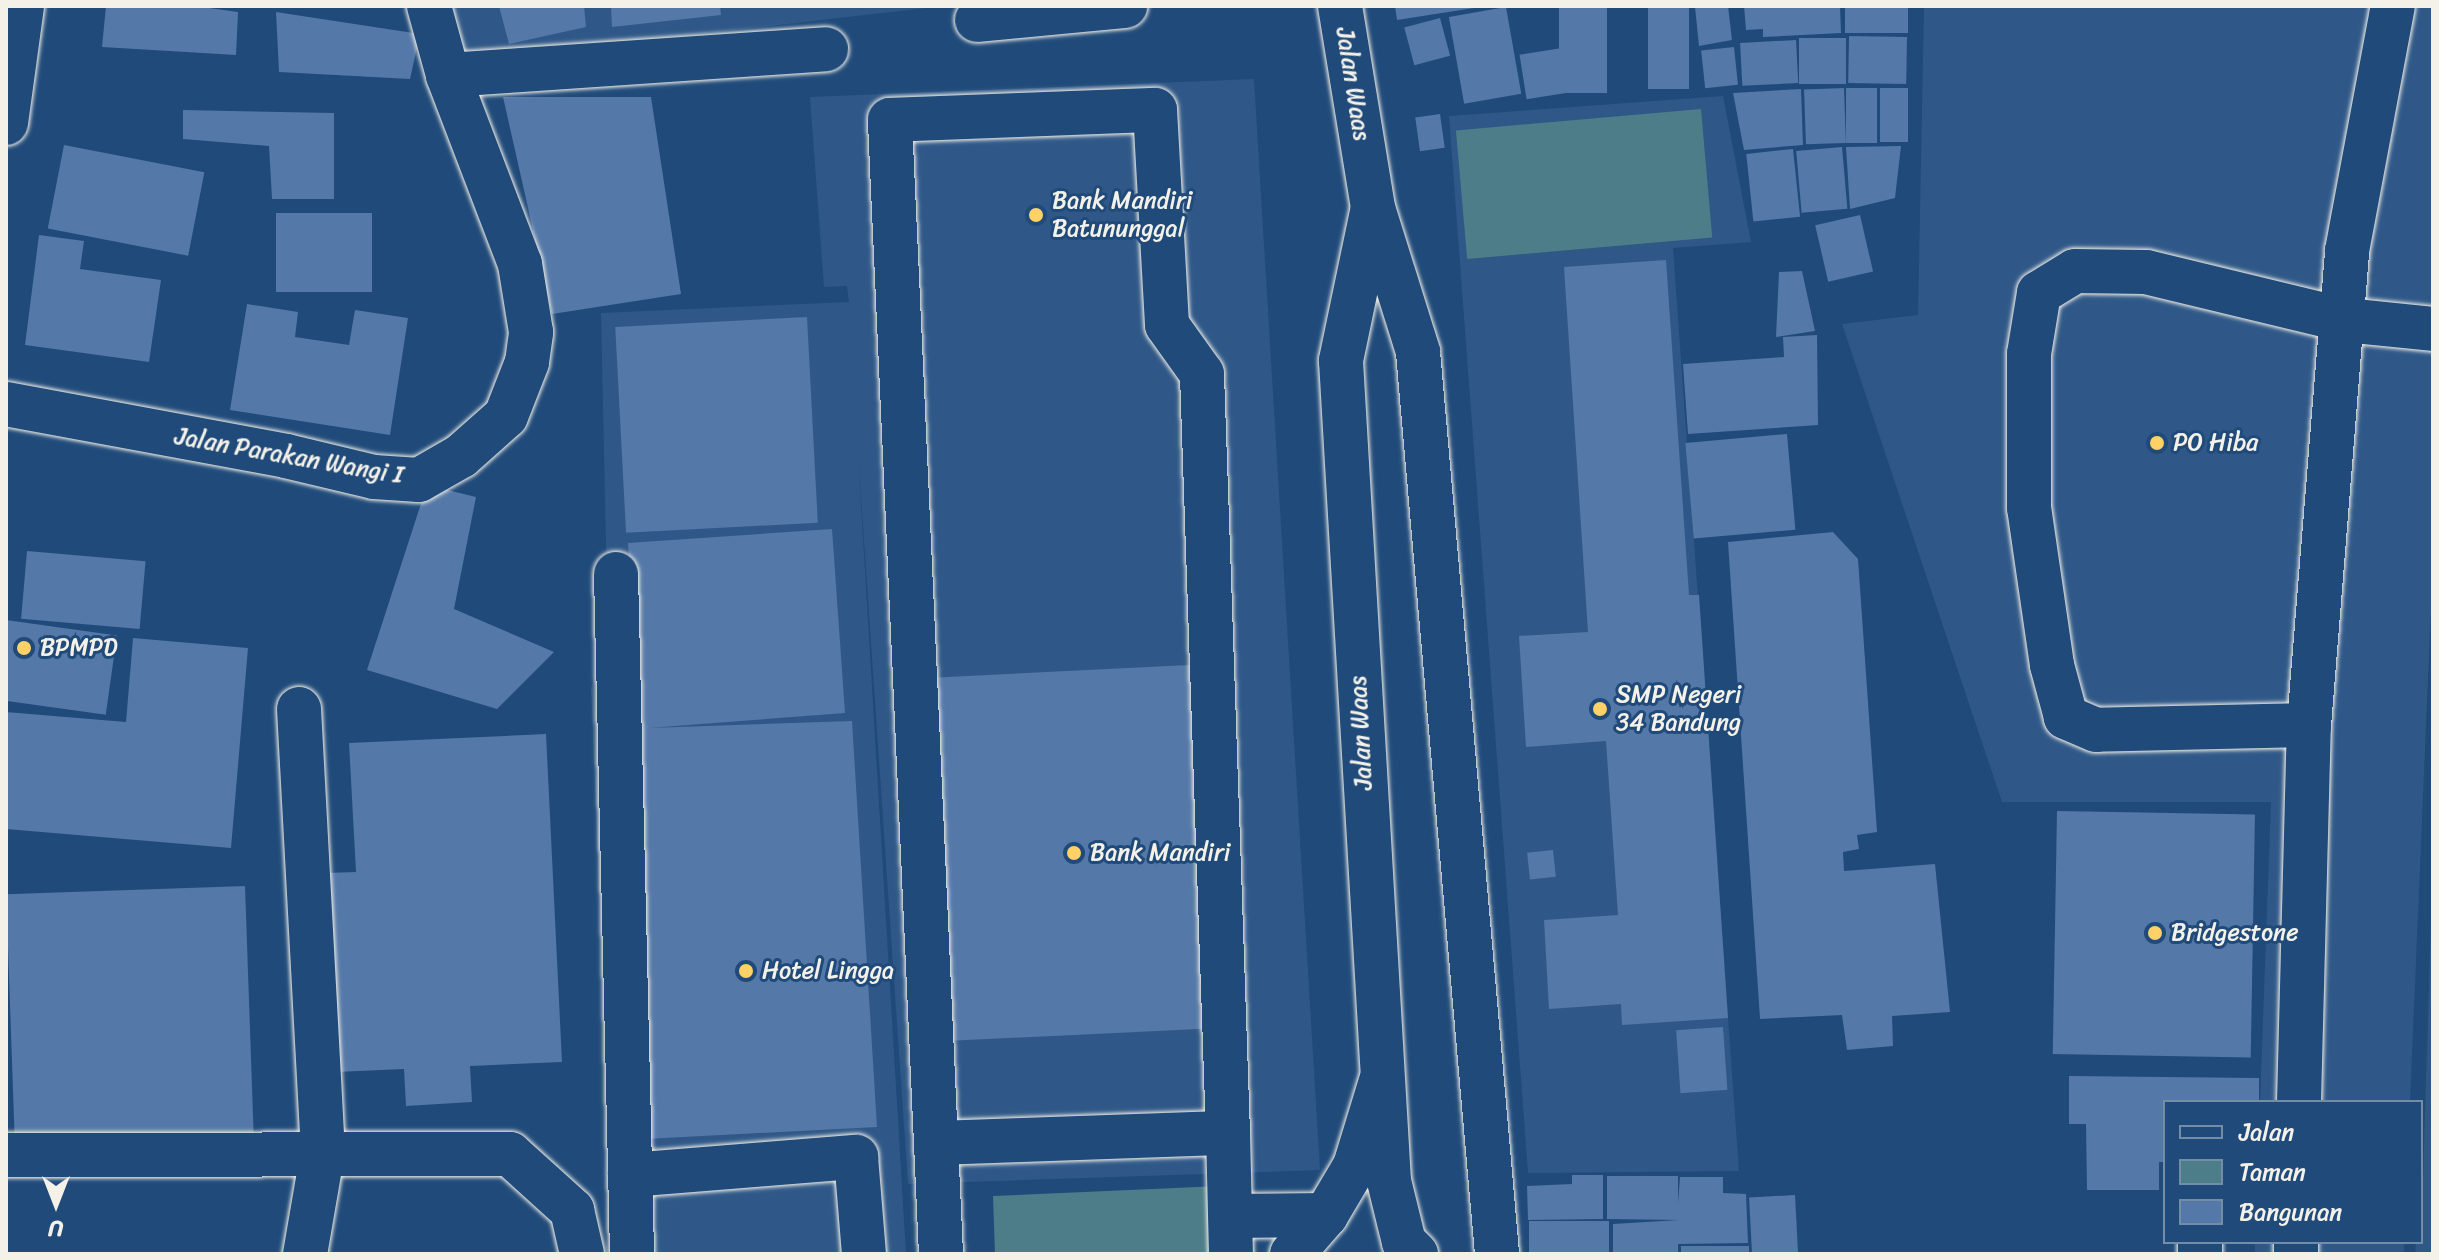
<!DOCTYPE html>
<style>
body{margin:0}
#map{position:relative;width:2439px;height:1260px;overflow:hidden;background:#1f4a7a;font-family:Sriracha,sans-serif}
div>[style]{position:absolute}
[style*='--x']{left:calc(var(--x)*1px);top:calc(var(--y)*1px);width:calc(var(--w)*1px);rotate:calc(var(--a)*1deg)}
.built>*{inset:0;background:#2f5888;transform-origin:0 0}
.green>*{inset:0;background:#4d7d88;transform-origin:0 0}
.building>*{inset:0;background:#5478a8;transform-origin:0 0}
.roads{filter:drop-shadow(0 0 2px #f4f1e8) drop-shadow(0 0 2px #f4f1e8)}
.minor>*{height:44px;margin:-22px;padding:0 22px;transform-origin:22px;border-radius:22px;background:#1f4a7a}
.highway>*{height:44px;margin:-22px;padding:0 22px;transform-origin:22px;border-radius:22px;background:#1f4a7a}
.dots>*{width:22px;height:22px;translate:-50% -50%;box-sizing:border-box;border:4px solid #1f4a7a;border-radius:50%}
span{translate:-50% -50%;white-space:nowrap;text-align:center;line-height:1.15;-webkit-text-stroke:6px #1f4a7a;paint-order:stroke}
.street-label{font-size:24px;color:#f4f1e8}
.poi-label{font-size:24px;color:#f4f1e8}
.left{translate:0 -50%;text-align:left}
.frame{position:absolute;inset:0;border:8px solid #f4f1e8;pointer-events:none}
.legend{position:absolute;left:2163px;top:1100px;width:260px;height:144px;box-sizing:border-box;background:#1f4a7a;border:2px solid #748da6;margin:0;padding:10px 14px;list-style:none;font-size:24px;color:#f4f1e8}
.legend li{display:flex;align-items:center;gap:16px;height:40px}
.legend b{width:40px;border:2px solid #748da6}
.north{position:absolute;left:16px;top:1164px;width:80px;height:80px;-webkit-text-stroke:6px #1f4a7a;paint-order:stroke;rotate:180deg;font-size:22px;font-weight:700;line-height:32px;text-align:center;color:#f4f1e8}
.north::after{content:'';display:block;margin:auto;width:28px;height:36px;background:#f4f1e8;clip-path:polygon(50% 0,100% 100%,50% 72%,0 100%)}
</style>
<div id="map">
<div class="built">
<i style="clip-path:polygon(447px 6px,944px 6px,451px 62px)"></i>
<i style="clip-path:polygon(1924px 6px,2433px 6px,2433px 562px,2410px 1102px,2260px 1102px,2271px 802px,2002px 802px,1842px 324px,1918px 315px)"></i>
<i style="clip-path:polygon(1254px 79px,1320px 1170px,908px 1184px,858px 453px,906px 1254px,614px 1254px,591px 688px,608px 639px,601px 313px,849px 302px,847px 286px,824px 287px,810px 97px)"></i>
<i style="clip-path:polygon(1723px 96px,1751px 242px,1673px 248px,1739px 1171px,1528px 1173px,1449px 116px)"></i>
<i style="clip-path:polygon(2433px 857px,2433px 1254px,2415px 1254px,2416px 1242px,2421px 1242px)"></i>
<i style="left:2255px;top:1242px;width:149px;height:12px"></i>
</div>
<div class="green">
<i style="left:1701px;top:109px;width:129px;height:246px;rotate:85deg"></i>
<i style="clip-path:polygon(1220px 1186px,1223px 1254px,995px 1254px,993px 1196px)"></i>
</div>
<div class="building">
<i style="clip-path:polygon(106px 6px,195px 6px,238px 12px,236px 55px,102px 47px)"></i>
<i style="clip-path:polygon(499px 6px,584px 6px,586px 27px,509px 44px)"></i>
<i style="clip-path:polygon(611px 6px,720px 6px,721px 15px,612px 27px)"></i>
<i style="clip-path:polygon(1395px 6px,1473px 6px,1474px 8px,1397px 20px)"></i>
<i style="left:1559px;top:6px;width:48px;height:87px"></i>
<i style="left:1648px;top:6px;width:41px;height:83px"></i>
<i style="clip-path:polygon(1728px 6px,1732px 40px,1699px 46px,1695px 7px)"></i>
<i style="clip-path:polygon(1744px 6px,1840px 6px,1841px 33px,1763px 37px,1763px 29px,1746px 30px)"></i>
<i style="left:1845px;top:6px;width:63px;height:27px"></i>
<i style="left:1506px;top:7px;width:88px;height:58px;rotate:80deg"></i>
<i style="clip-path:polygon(276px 12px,420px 34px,410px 79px,279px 72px)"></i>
<i style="left:1440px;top:18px;width:39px;height:37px;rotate:75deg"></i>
<i style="left:1907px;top:37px;width:47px;height:58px;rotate:91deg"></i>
<i style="left:1846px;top:38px;width:46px;height:47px;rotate:90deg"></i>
<i style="left:1796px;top:40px;width:43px;height:56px;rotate:87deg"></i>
<i style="left:1734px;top:47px;width:38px;height:33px;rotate:84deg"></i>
<i style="left:1562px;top:48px;width:45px;height:43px;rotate:81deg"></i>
<i style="left:1844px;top:88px;width:55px;height:40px;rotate:88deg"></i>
<i style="left:1846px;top:88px;width:31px;height:55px"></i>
<i style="left:1880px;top:88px;width:28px;height:54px"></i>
<i style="clip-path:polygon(1801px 89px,1803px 145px,1744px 150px,1733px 93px)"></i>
<i style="clip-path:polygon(503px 97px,651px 97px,681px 294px,552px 314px)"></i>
<i style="clip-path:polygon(183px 110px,334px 113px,334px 199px,272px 199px,269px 146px,183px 139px)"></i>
<i style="left:1440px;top:114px;width:34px;height:25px;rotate:82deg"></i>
<i style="left:64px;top:145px;width:143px;height:85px;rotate:11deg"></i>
<i style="clip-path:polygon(1901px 146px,1895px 198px,1850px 209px,1846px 147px)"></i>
<i style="left:1842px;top:147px;width:62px;height:46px;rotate:85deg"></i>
<i style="left:1793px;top:149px;width:68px;height:47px;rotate:84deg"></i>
<i style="left:372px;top:213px;width:79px;height:96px;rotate:90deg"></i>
<i style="left:1860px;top:215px;width:58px;height:46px;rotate:77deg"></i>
<i style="clip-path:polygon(39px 235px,84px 241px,80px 269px,161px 280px,149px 362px,25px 345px)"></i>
<i style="clip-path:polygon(1666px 260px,1689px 595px,1699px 595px,1728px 1018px,1622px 1025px,1621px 1004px,1549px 1009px,1544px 920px,1618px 915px,1606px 741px,1526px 747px,1519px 636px,1588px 632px,1564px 267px)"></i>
<i style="clip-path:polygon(1802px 271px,1815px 331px,1776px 337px,1779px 272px)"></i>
<i style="clip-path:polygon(247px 304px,298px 312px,295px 337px,349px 345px,355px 310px,408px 318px,390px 435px,230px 410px)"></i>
<i style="left:807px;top:317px;width:206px;height:192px;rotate:87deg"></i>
<i style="clip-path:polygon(1817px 335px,1818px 425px,1688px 434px,1683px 364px,1784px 357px,1783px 337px)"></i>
<i style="left:1787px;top:434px;width:96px;height:102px;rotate:85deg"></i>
<i style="clip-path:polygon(427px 485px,476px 497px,454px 609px,554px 652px,497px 709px,367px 670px)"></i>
<i style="clip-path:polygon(832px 529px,845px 713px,649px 728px,852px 721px,877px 1127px,645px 1139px,640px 728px,628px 543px)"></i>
<i style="clip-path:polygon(1833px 532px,1858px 559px,1877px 832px,1857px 835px,1859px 849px,1843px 852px,1844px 871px,1935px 864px,1950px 1012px,1892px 1016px,1893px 1046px,1847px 1050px,1842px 1015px,1760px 1019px,1728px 542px)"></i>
<i style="left:27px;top:551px;width:119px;height:68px;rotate:5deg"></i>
<i style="left:6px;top:620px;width:112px;height:80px;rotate:8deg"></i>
<i style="clip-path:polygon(133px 638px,248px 648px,231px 848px,6px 829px,6px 712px,126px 722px)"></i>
<i style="clip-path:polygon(1189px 665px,1203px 677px,1220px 1028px,946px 1041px,928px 678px)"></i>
<i style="clip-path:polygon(546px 734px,562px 1062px,470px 1066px,472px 1102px,406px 1106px,404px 1069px,336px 1072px,326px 873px,356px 872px,349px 743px)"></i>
<i style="left:2057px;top:811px;width:198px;height:243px;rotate:1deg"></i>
<i style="left:1553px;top:850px;width:27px;height:26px;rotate:84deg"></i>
<i style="left:245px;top:886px;width:253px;height:239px;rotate:88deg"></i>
<i style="left:1723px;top:1027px;width:63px;height:47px;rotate:86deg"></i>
<i style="clip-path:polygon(2069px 1076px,2259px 1078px,2259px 1102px,2165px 1102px,2165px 1162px,2159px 1162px,2159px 1190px,2087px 1190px,2086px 1124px,2069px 1124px)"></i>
<i style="clip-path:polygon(1572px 1175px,1603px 1175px,1603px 1219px,1528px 1220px,1527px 1186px,1572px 1184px)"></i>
<i style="clip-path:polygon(1607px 1176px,1678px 1176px,1678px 1203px,1680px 1177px,1723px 1177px,1723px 1193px,1746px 1194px,1748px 1243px,1678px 1244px,1678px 1254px,1613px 1254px,1613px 1224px,1679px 1220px,1607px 1219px)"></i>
<i style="left:1795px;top:1195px;width:59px;height:46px;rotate:87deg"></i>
<i style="left:1609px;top:1221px;width:33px;height:80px;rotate:90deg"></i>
<i style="left:1749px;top:1246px;width:8px;height:68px;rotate:90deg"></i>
</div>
<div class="roads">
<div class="minor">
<i style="--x:1340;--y:6;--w:205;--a:80.7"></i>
<i style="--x:1373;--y:208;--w:151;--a:72.6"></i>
<i style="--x:1418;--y:352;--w:905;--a:84.99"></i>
<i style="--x:977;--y:20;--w:149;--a:-5.4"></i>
<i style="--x:448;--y:75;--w:379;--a:-3.9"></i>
<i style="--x:6;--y:123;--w:118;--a:-82.2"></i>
<i style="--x:1372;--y:212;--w:152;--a:101.8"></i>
<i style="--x:1341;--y:361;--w:821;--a:86.65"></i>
<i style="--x:1389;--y:1181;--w:63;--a:76.2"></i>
<i style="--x:1404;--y:1242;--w:17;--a:45"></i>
<i style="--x:6;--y:404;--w:285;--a:10.5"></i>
<i style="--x:286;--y:456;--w:90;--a:13.4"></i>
<i style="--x:374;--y:477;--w:45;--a:3.8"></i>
<i style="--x:419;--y:480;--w:48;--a:-29.7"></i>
<i style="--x:461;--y:456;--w:60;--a:-41.6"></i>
<i style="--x:506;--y:416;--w:58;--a:-68.7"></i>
<i style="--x:527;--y:362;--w:30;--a:-82"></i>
<i style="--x:531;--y:332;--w:69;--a:-99.2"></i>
<i style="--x:520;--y:264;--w:202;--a:-110.9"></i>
<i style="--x:448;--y:75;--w:72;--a:-105.4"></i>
<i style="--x:616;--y:574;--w:680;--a:88.65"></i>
<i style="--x:299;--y:709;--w:442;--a:86.9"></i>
<i style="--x:323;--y:1150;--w:106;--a:99.8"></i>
<i style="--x:2309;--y:725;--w:213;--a:178.7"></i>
<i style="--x:2096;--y:730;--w:33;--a:-157"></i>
<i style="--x:2066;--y:717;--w:54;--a:-105.1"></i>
<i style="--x:2052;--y:665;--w:159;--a:-98.3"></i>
<i style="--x:2029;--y:508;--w:154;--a:-90"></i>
<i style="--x:2029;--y:354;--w:62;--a:-80.7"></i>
<i style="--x:2039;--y:293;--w:42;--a:-31.4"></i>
<i style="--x:2075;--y:271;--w:71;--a:0.8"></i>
<i style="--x:2146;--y:272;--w:205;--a:13.6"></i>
<i style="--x:2345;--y:320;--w:88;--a:5.8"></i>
<i style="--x:2299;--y:1102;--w:377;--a:-88.5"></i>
<i style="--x:2309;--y:725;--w:476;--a:-85.4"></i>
<i style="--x:2347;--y:251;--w:249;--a:-79.4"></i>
<i style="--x:937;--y:1143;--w:291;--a:-2"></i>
<i style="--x:1228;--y:1133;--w:121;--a:88.6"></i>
<i style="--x:6;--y:1155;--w:504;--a:-0.11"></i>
<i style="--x:510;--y:1154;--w:84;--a:42.1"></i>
<i style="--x:572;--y:1210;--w:45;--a:77.2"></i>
<i style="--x:630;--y:1175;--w:227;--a:-4.6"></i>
<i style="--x:856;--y:1157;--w:97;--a:85.3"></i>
<i style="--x:1231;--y:1216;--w:95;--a:-0.6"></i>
<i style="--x:2200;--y:1242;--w:12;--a:90"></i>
<i style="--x:941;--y:1254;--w:1135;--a:-92.58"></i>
<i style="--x:890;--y:120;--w:265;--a:-2.2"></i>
<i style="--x:1155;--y:110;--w:215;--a:86.8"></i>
<i style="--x:1167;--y:325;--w:60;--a:54.5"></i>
<i style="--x:1202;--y:374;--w:759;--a:88.04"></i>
<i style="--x:2296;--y:1254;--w:12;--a:-90"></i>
</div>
<div class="highway">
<i style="--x:1292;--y:1254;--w:52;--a:-48.9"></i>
<i style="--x:1326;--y:1215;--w:57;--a:-59.4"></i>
<i style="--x:1355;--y:1166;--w:89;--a:-73"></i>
</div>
</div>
<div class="dots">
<i style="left:1036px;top:215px;background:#ffd166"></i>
<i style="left:2157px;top:443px;background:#ffd166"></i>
<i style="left:24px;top:648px;background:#ffd166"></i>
<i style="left:1600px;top:709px;background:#ffd166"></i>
<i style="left:1074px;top:853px;background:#ffd166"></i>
<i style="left:2155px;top:933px;background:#ffd166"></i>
<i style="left:746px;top:971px;background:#ffd166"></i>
</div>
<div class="street-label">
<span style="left:1353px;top:84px;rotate:81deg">Jalan Waas</span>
<span style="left:289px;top:456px;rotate:10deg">Jalan Parakan Wangi I</span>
<span style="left:1361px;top:733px;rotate:-93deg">Jalan Waas</span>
</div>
<div class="poi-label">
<span class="left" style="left:1052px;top:215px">Bank Mandiri<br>Batununggal</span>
<span class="left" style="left:2173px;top:443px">PO Hiba</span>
<span class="left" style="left:40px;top:648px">BPMPD</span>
<span class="left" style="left:1616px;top:709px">SMP Negeri<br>34 Bandung</span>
<span class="left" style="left:1090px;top:853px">Bank Mandiri</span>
<span class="left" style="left:2171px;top:933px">Bridgestone</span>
<span class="left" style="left:762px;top:971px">Hotel Lingga</span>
</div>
<div class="frame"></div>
<ul class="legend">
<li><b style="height:10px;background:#1f4a7a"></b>Jalan</li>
<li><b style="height:22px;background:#4d7d88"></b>Taman</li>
<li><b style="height:22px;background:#5478a8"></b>Bangunan</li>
</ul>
<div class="north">U</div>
</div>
